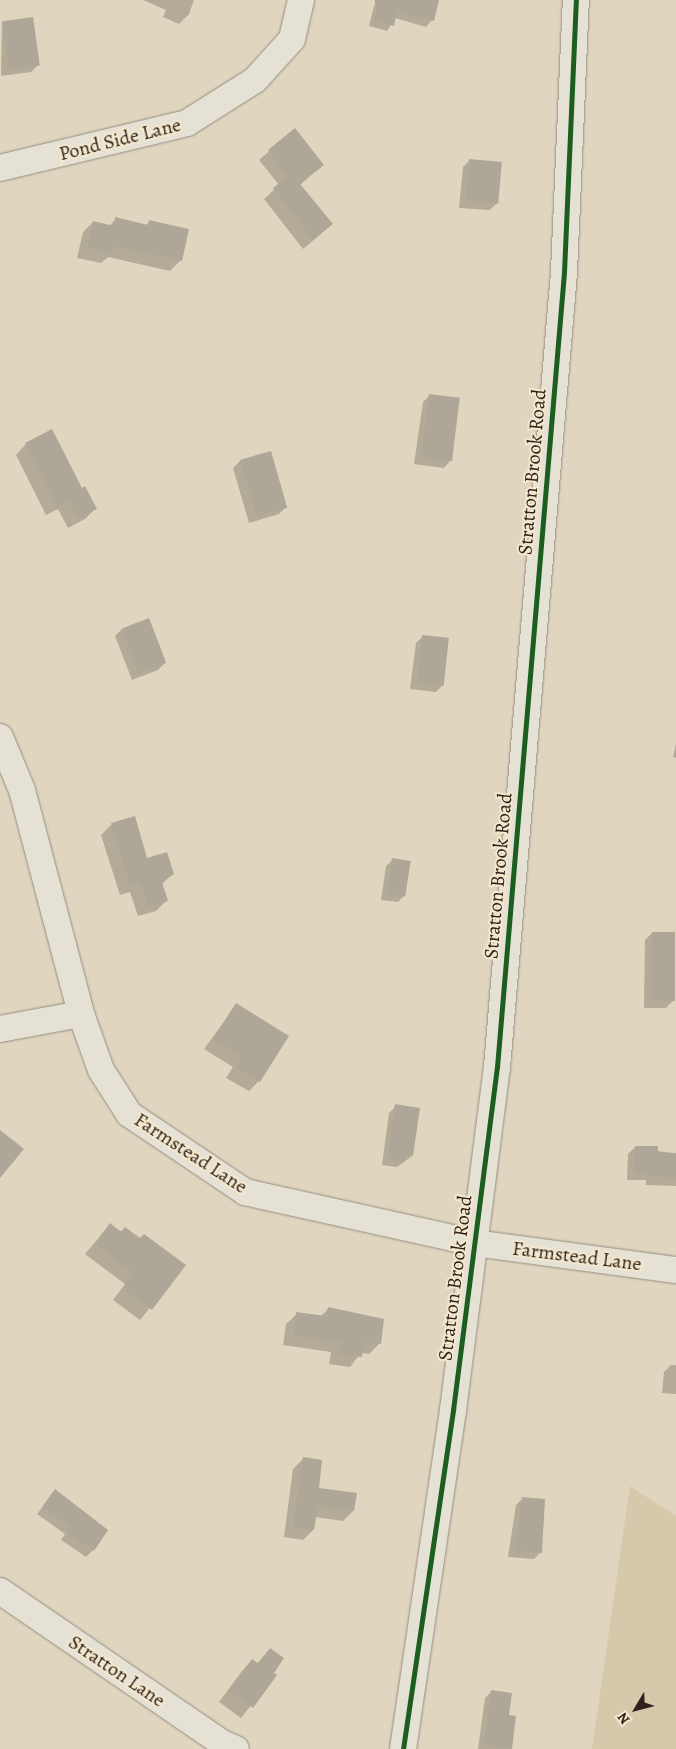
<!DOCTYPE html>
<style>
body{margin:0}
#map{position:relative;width:676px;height:1749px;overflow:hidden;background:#e0d6bf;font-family:Alegreya,serif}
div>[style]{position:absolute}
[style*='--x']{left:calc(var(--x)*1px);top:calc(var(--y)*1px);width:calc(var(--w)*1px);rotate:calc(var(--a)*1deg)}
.green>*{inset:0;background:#d6c8aa}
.shadow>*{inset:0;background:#0003}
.building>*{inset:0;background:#aea797;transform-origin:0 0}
.roads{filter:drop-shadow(0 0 1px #948d80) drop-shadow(0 0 1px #948d80)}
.minor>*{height:26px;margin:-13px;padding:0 13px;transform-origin:13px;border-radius:13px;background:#e6e1d5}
.cycleway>*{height:5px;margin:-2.5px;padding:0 2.5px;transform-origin:2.5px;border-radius:2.5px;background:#1b5e20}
span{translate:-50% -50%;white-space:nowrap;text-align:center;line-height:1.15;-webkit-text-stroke:4px #f4e8cc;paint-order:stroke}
.street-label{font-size:20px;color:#2f221e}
.north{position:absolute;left:611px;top:1684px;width:50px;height:50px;-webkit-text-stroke:4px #f4e8cc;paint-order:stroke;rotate:233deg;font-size:14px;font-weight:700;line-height:20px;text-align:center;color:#2f221e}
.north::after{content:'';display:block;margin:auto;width:18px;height:22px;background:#2f221e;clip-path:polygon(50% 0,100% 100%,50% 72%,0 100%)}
</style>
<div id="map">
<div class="green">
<i style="clip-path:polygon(630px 1486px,676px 1516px,676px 1749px,592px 1749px)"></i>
</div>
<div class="shadow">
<i style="clip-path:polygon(143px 0,194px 0,189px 14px,179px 24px,163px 17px,166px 10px)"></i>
<i style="clip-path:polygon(381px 0,438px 0,432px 20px,426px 27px,395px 18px,387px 31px,369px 26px,374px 6px)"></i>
<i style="clip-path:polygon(2px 22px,38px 65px,31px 72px,1px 76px)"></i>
<i style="clip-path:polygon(294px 130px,322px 165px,299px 186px,322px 233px,303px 249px,264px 199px,279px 185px,259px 160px)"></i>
<i style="clip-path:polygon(470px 160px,497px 203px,490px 210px,459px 208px,463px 167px)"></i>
<i style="clip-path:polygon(116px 219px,145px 226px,150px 221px,187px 230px,180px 261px,170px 271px,108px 257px,101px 263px,77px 258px,83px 232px,93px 222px,109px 226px)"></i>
<i style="clip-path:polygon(430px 395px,450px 461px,444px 468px,414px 464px,423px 402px)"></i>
<i style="clip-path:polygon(26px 444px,96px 508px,85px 519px,68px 528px,58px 509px,46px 515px,16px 455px)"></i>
<i style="clip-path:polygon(270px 452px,286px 507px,279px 514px,249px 523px,233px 468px,240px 461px)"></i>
<i style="clip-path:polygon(149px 620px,165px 663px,158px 670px,132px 680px,115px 636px,122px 629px)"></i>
<i style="clip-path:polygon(423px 636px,443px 685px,436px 692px,410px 689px,416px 643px)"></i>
<i style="clip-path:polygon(676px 743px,676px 758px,673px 757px)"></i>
<i style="clip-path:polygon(112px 824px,146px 859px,172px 874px,161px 885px,166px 901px,156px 911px,138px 916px,130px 892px,120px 895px,101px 835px)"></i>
<i style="clip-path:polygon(393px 860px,405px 895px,398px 902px,381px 900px,386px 866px)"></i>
<i style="clip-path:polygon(652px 933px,673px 1001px,666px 1008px,644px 1008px,645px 940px)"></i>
<i style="clip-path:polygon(236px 1005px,259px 1081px,249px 1091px,226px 1078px,233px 1067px,204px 1049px)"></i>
<i style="clip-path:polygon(396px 1106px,412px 1156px,397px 1167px,382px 1165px,389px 1113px)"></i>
<i style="clip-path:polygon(635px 1147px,676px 1154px,676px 1186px,646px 1185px,646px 1180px,627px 1180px,628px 1154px)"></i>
<i style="clip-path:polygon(110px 1225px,184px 1265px,140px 1320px,113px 1300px,125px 1284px,85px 1254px)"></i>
<i style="clip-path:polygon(328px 1309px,379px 1344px,369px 1354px,361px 1353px,350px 1367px,329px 1364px,331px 1352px,283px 1345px,286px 1324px,297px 1314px,320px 1317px)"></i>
<i style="clip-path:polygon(671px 1365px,676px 1365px,676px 1394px,662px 1393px,664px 1372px)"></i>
<i style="clip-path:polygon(303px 1459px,317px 1489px,353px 1511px,343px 1521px,315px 1517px,313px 1530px,303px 1540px,284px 1537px,293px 1469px)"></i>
<i style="clip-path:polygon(55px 1491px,93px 1550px,86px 1557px,61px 1540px,65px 1534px,37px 1514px)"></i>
<i style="clip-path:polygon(523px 1498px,541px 1552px,534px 1559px,508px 1557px,516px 1505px)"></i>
<i style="clip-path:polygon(270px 1649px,272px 1673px,275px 1675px,241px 1718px,219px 1702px,242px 1671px,252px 1660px,257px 1664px)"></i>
<i style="clip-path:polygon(492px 1691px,508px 1716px,510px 1749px,478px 1749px,485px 1698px)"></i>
</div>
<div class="building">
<i style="clip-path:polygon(375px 0,439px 0,434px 21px,397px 12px,394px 26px,374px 20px,378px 7px,375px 6px)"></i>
<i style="left:33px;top:17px;width:49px;height:31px;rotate:82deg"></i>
<i style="clip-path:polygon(295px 128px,324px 165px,300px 184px,333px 224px,313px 240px,273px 188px,288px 176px,268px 150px)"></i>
<i style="left:469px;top:159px;width:33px;height:42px;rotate:5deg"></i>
<i style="clip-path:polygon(115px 217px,148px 225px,149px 220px,189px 229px,182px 261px,114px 246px,113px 254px,87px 248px,93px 221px,114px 226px)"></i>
<i style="left:429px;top:394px;width:31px;height:64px;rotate:7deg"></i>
<i style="clip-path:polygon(52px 429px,82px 488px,85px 486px,97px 509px,78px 518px,69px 500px,57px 506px,25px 443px)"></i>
<i style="left:271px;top:451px;width:59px;height:32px;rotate:74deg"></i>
<i style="left:149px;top:618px;width:48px;height:29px;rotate:69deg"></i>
<i style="left:422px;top:635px;width:27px;height:48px;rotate:6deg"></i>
<i style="clip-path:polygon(135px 816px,147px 858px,167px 852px,174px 874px,162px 882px,168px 901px,148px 907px,140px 883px,130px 886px,111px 823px)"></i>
<i style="left:392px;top:858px;width:19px;height:36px;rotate:9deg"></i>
<i style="left:652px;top:932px;width:23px;height:69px"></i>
<i style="clip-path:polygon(236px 1003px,289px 1036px,260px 1082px,236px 1067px,242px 1056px,213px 1039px)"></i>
<i style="clip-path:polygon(395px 1104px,420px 1108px,413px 1156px,406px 1155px,405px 1161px,388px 1158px)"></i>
<i style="clip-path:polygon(0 1130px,24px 1149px,0 1178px)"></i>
<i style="clip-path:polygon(635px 1146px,658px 1146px,658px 1152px,676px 1153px,676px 1179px,634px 1173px)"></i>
<i style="clip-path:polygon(110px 1223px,121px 1232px,125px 1227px,140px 1238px,144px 1234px,186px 1265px,152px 1310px,122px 1289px,134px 1273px,95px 1243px)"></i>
<i style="clip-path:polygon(328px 1307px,384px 1319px,381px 1344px,364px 1342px,362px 1357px,339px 1354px,341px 1342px,293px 1335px,296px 1312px,326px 1316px)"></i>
<i style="clip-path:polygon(303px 1457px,322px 1460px,319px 1488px,357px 1493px,354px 1511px,318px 1506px,314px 1530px,293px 1527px)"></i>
<i style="clip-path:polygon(55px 1489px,108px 1530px,94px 1551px,66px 1532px,71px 1526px,42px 1507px)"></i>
<i style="clip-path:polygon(522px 1497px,545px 1499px,542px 1553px,515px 1550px)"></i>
<i style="clip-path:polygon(270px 1648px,284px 1658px,274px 1673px,277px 1675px,253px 1708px,229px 1691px,252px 1659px,258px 1663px)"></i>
<i style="clip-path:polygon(491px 1690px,512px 1693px,509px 1715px,516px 1716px,512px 1749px,484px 1745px)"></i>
</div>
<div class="roads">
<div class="minor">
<i style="--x:0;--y:168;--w:192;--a:-13.5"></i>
<i style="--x:187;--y:123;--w:80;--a:-32.3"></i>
<i style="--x:255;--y:80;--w:55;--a:-47.9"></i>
<i style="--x:292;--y:39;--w:40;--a:-77"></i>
<i style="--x:0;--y:737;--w:57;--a:67.5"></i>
<i style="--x:22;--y:790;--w:232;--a:75.2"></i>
<i style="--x:81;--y:1014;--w:59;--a:70.3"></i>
<i style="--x:101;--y:1070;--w:52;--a:57.5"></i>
<i style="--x:129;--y:1114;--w:140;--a:33.9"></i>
<i style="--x:245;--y:1192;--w:236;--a:12.5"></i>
<i style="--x:475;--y:1243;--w:203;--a:7.7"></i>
<i style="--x:0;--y:1029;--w:82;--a:-10.5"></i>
<i style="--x:0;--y:1591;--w:269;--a:34.4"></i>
<i style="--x:222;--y:1743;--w:15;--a:23"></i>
<i style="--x:403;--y:1749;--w:343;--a:-81.6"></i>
<i style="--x:453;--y:1410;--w:346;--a:-82.7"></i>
<i style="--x:497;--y:1067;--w:798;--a:-85.18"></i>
<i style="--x:564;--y:272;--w:272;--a:-87.5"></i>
</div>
</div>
<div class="cycleway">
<i style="--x:403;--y:1749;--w:343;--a:-81.6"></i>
<i style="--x:453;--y:1410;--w:346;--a:-82.7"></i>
<i style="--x:497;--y:1067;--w:798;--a:-85.18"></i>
<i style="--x:564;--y:272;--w:272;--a:-87.5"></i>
</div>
<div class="street-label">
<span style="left:120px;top:139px;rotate:-14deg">Pond Side Lane</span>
<span style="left:532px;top:472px;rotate:-85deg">Stratton Brook Road</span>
<span style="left:498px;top:876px;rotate:-85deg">Stratton Brook Road</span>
<span style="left:191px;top:1153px;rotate:33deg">Farmstead Lane</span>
<span style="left:577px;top:1256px;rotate:7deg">Farmstead Lane</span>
<span style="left:455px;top:1278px;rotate:-83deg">Stratton Brook Road</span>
<span style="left:117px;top:1671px;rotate:34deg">Stratton Lane</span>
</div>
<div class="north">N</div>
</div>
